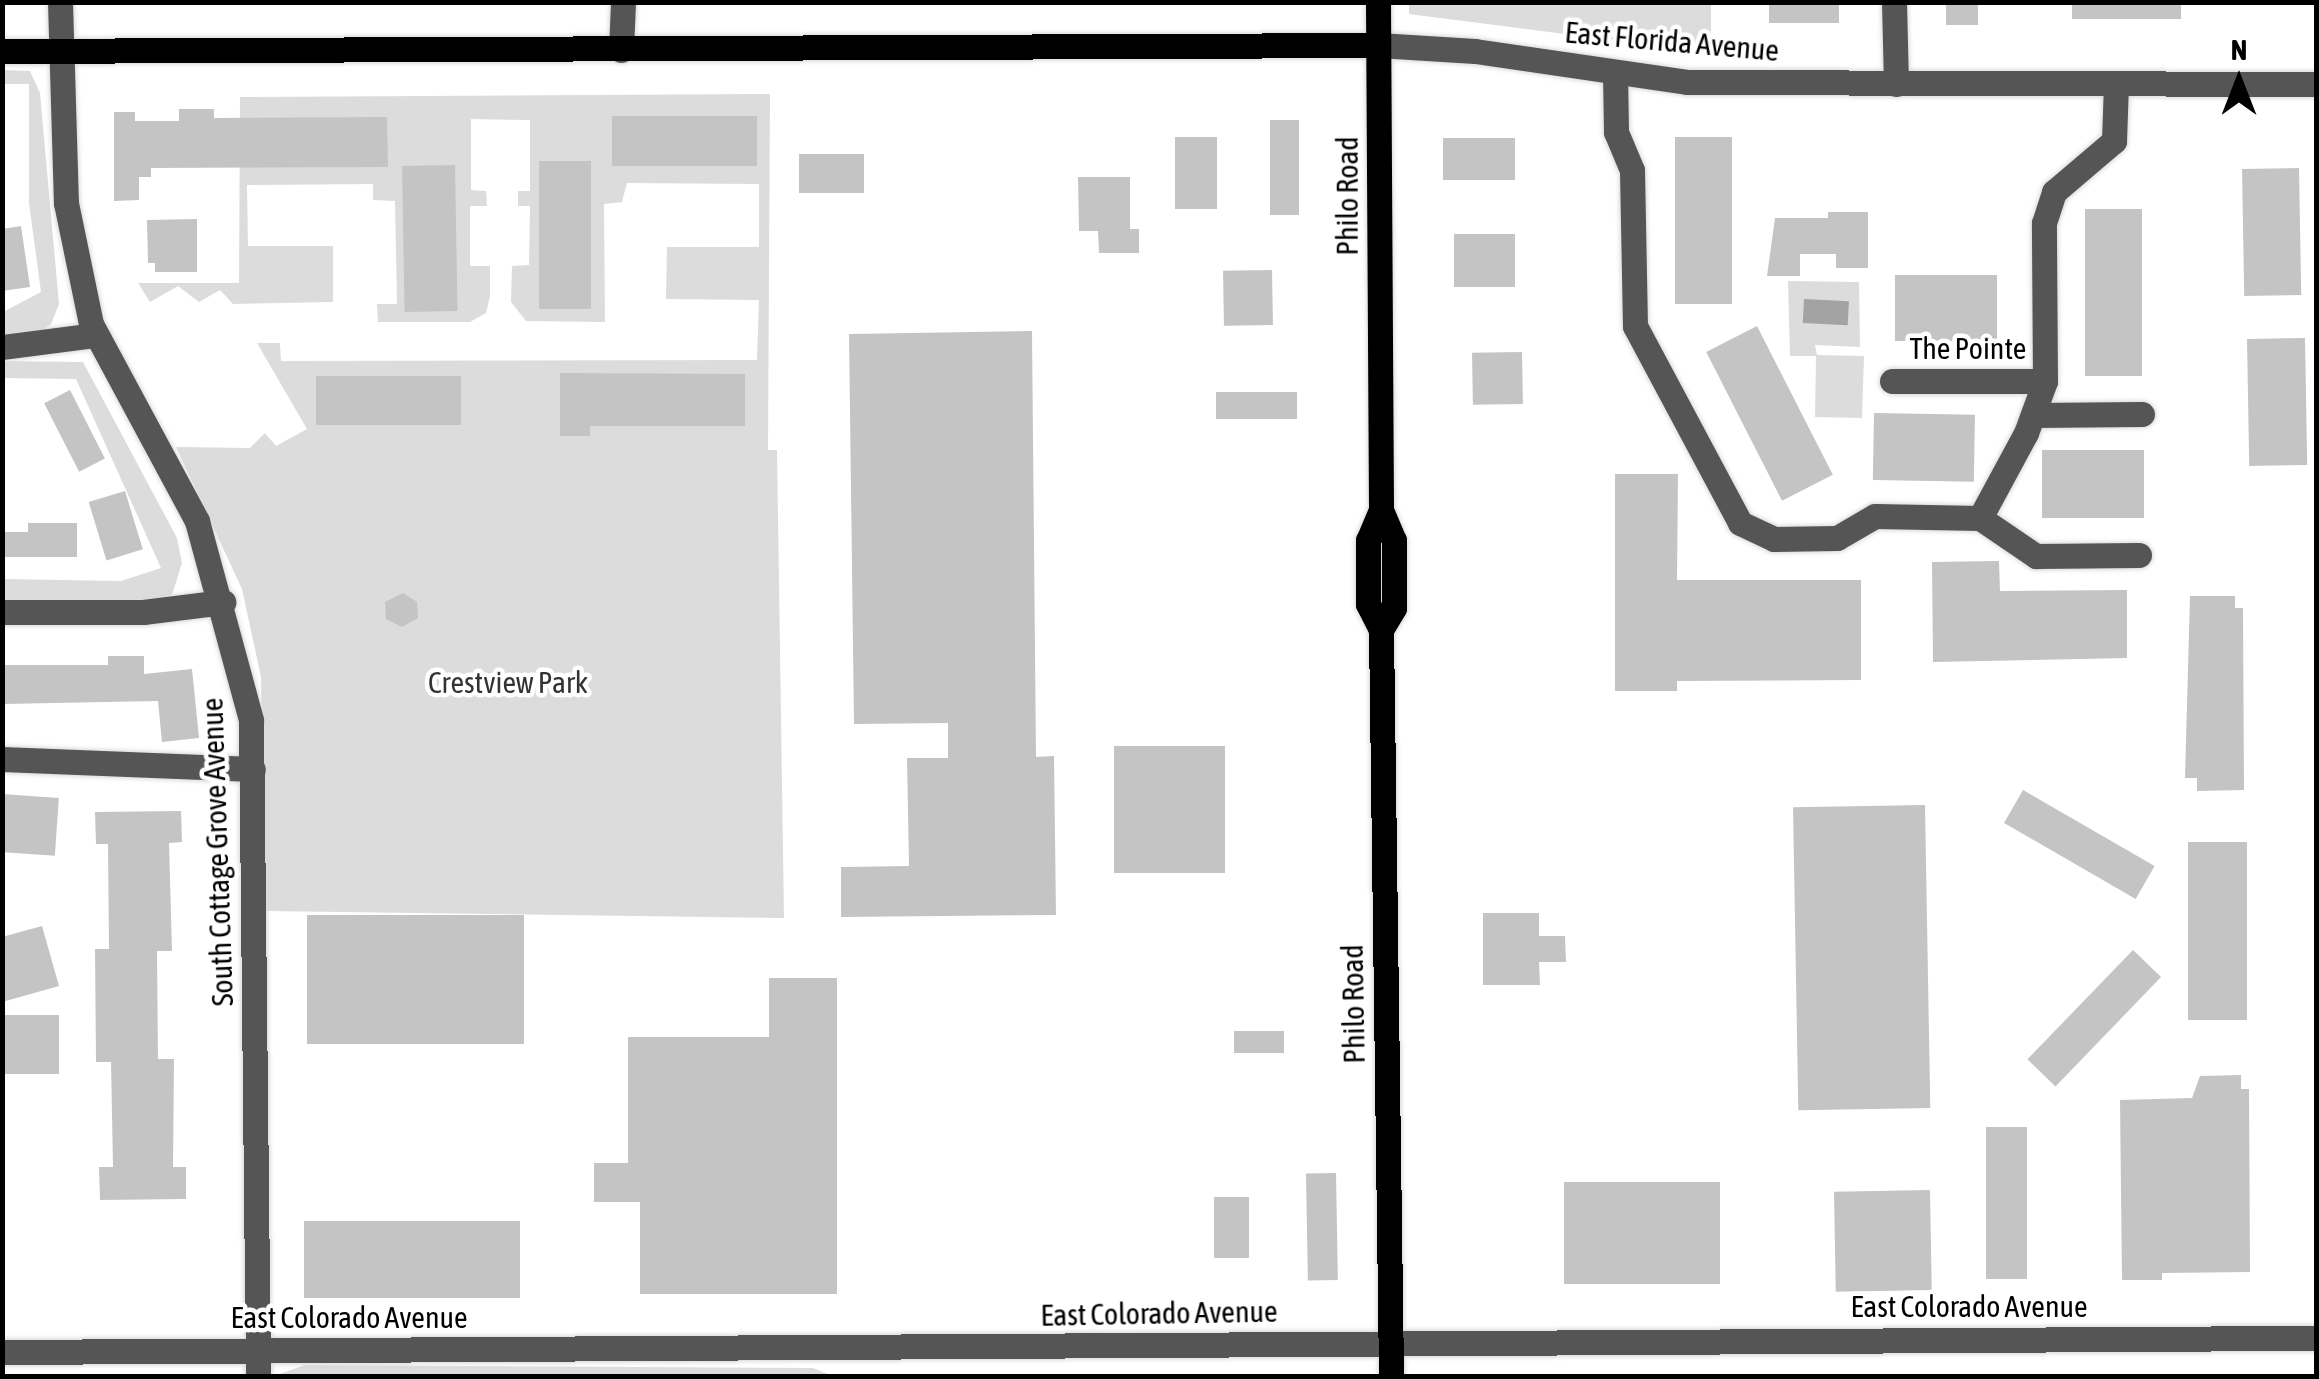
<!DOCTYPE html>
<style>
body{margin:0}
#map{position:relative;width:2319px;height:1379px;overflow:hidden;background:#fff;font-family:"Asap Condensed",sans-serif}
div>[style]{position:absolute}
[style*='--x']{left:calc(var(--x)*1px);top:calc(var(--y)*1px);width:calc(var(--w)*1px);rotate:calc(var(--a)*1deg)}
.green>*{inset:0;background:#dcdcdc}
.water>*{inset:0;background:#a3a3a3;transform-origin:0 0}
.building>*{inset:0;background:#c4c4c4;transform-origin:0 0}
.roads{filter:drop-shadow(0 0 2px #dbdbdb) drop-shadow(0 0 2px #dbdbdb)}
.minor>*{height:25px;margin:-12.5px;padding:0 12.5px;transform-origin:12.5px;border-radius:12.5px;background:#555}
.major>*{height:25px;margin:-12.5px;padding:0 12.5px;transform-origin:12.5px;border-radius:12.5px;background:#000}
span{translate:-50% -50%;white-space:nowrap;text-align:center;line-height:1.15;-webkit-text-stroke:9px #fff;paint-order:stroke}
.street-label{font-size:30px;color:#000}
.park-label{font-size:30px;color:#333}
.frame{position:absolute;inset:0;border:5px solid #000;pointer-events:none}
.north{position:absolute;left:2189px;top:30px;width:100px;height:100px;-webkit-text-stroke:8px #fff;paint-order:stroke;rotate:0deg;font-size:28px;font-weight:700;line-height:40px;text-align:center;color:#000}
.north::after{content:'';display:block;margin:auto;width:35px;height:45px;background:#000;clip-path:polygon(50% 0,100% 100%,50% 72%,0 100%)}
</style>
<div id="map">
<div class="green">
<i style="clip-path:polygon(1409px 3px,1711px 3px,1711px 35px,1697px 51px,1409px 14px)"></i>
<i style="clip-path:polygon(3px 70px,30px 71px,40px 93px,59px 304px,51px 324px,37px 334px,3px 336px,3px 312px,41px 292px,29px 203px,29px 84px,3px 84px)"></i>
<i style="clip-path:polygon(770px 94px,768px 450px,777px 450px,784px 918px,265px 911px,261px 677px,242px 589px,176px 447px,250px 448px,265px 433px,276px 446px,307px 429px,257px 343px,280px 343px,281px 361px,757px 360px,759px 300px,666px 299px,667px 247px,759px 247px,759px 184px,627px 183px,622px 202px,604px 204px,605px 322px,526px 321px,511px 302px,512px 266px,529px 265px,530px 206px,518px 206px,518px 191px,530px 191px,530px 120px,471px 119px,471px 190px,486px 191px,487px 206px,470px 206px,470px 266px,490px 266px,490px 296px,486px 313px,470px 322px,378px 322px,377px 304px,397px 304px,395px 201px,373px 200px,373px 184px,247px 185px,248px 246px,333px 246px,333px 302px,233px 304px,220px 290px,199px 302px,178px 286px,150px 302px,138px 283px,239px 283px,240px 97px)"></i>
<i style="clip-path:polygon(1788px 281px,1859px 282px,1860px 347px,1815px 345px,1817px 355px,1864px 356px,1862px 418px,1815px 417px,1816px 356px,1790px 356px)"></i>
<i style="clip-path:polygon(3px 361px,83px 362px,177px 538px,182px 563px,172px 595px,154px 601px,3px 603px,3px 579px,121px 581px,161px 568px,76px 379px,3px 378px)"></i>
<i style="clip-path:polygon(305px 1365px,813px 1368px,833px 1376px,274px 1376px)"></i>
</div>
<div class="water">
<i style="left:1804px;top:299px;width:45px;height:24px;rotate:3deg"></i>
</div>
<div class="building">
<i style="left:1769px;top:2px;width:70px;height:21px"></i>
<i style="left:1946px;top:2px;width:32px;height:23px"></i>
<i style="left:2072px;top:2px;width:109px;height:17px"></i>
<i style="clip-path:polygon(179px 109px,214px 109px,214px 118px,387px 117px,388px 167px,151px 168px,151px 177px,139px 177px,139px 200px,114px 201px,114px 112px,135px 112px,135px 121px,179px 121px)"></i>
<i style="left:757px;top:116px;width:50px;height:145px;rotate:90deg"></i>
<i style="left:1270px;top:120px;width:29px;height:95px"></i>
<i style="left:1175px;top:137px;width:42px;height:72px"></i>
<i style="left:1675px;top:137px;width:57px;height:167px"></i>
<i style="left:1515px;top:138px;width:42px;height:72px;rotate:90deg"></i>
<i style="left:799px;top:154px;width:65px;height:39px"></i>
<i style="left:539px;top:161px;width:52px;height:148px"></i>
<i style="left:455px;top:165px;width:146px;height:53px;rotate:89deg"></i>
<i style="left:2299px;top:168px;width:127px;height:57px;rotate:89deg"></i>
<i style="clip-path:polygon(1078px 177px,1130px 177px,1130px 229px,1139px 229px,1139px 253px,1099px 253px,1098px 231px,1079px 231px)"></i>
<i style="left:2085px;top:209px;width:57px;height:167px"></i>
<i style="clip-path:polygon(1828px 212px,1868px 212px,1868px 268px,1836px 268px,1836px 254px,1800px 254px,1800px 276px,1767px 276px,1775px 218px,1828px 218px)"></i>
<i style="clip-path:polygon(197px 219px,197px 272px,155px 272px,155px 263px,148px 263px,147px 220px)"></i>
<i style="clip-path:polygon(21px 226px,30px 287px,2px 291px,2px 229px)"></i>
<i style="left:1454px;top:234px;width:61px;height:53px"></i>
<i style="left:1272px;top:270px;width:55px;height:49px;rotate:89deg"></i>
<i style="left:1895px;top:275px;width:102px;height:66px"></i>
<i style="left:1757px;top:326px;width:167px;height:57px;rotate:63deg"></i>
<i style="clip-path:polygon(1032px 331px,1036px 757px,1054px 756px,1056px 915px,841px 917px,841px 867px,909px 866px,907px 758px,948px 758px,948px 723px,854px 724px,849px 334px)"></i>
<i style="left:2305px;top:338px;width:127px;height:58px;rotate:89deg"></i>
<i style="left:1522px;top:352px;width:52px;height:50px;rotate:89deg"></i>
<i style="clip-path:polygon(560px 373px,745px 374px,745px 426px,590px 426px,590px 436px,560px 436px)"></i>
<i style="left:316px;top:376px;width:145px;height:49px"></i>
<i style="left:70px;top:390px;width:77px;height:29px;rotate:63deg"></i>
<i style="left:1297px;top:392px;width:27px;height:81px;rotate:90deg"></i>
<i style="left:1874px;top:413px;width:101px;height:67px;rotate:1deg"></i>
<i style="left:2144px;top:450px;width:68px;height:102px;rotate:90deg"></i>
<i style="clip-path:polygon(1615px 474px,1678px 474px,1677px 580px,1861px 580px,1861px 680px,1677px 681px,1677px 691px,1615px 691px)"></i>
<i style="left:125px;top:491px;width:61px;height:38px;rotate:73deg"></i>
<i style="clip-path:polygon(28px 523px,77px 523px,77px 557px,2px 557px,2px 532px,28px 532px)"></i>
<i style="clip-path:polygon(1999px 561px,2000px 591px,2127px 590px,2127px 658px,1933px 662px,1932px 562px)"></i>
<i style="clip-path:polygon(403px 593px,417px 602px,418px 618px,402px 627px,386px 619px,385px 602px)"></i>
<i style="clip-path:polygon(2190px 596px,2235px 596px,2235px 608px,2243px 608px,2244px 790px,2197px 791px,2197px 778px,2185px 778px)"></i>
<i style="clip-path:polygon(108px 656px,144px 656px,144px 674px,192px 669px,199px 738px,162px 742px,158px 701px,2px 704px,2px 665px,108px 665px)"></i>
<i style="left:1225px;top:746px;width:127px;height:111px;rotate:90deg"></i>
<i style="left:2023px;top:790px;width:152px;height:38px;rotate:30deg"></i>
<i style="left:2px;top:794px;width:57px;height:58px;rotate:4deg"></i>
<i style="left:1925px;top:805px;width:303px;height:132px;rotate:89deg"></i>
<i style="clip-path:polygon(181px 811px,182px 842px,169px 843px,172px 951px,157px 951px,158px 1059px,174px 1059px,173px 1167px,186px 1167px,186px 1199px,100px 1200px,99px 1167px,113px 1167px,111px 1062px,96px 1062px,95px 949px,109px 949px,108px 844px,96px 844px,95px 812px)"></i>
<i style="left:2247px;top:842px;width:178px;height:59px;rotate:90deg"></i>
<i style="clip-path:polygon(1483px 913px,1539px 913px,1539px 936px,1565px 936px,1566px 962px,1539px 962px,1540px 985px,1483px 985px)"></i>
<i style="left:307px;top:915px;width:217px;height:129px"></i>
<i style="clip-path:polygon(42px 926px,59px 986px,2px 1002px,2px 937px)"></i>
<i style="left:2133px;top:950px;width:39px;height:152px;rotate:44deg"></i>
<i style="clip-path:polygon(769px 978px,837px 978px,837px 1294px,640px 1294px,640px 1202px,594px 1202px,594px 1163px,628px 1163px,628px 1037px,769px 1037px)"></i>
<i style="left:2px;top:1015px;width:57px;height:59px"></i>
<i style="left:1284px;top:1031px;width:22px;height:50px;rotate:90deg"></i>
<i style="clip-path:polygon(2241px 1075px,2241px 1089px,2249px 1089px,2250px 1272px,2162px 1273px,2162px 1280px,2122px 1280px,2120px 1100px,2192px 1098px,2200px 1076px)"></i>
<i style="left:1986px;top:1127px;width:41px;height:152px"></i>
<i style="left:1336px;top:1173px;width:107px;height:30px;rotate:89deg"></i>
<i style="left:1564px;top:1182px;width:156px;height:102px"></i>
<i style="left:1930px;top:1190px;width:100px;height:96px;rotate:89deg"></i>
<i style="left:1214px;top:1197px;width:35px;height:61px"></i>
<i style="left:304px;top:1221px;width:216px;height:77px"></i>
</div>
<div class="roads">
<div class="minor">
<i style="--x:60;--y:2;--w:201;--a:88.3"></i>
<i style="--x:66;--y:203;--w:124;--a:78.3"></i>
<i style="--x:91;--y:324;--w:224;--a:61.7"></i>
<i style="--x:197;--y:521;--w:206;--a:74.8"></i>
<i style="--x:251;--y:720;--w:656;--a:89.39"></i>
<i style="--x:1894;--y:2;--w:82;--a:88.6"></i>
<i style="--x:1378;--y:45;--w:97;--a:3.5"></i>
<i style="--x:1475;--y:51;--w:214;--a:8.3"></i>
<i style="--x:1687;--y:82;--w:629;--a:0.18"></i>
<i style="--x:621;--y:50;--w:48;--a:-87.6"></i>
<i style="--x:1615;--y:73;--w:59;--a:89"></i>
<i style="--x:1616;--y:132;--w:41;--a:67.2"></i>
<i style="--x:1632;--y:170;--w:156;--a:88.9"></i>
<i style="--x:1635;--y:326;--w:223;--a:61.9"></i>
<i style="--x:1740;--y:523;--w:38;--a:25"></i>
<i style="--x:1774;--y:539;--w:63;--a:-0.9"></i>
<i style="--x:1837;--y:538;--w:44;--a:-30.1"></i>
<i style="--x:1875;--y:516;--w:105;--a:1.1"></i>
<i style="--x:1980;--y:518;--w:68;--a:34.2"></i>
<i style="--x:2036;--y:556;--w:103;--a:-0.6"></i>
<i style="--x:2;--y:347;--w:94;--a:-7.4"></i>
<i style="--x:1892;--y:381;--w:153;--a:0"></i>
<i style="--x:2033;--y:415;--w:109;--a:-0.5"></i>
<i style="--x:1980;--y:518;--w:97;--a:-61.6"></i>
<i style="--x:2026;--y:433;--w:55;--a:-69.9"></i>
<i style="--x:2045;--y:381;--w:158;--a:-90.4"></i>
<i style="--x:2044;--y:223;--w:33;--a:-72"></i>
<i style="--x:2054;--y:192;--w:79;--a:-40.4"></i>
<i style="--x:2114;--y:141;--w:57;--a:-88"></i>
<i style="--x:2;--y:612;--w:141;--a:0"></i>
<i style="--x:143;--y:612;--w:81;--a:-7.1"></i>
<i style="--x:2;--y:759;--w:251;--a:2.3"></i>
<i style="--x:2;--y:1352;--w:2314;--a:-0.35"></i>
</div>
<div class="major">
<i style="--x:1378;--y:2;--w:508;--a:89.66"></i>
<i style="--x:1381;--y:510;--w:33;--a:67"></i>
<i style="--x:1394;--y:540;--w:68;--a:90"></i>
<i style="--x:1394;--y:608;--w:26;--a:121"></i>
<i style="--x:2;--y:51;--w:1376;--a:-0.25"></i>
<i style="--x:1381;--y:510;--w:33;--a:113"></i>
<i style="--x:1368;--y:540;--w:64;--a:90"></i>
<i style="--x:1368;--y:604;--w:29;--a:63"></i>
<i style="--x:1381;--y:630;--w:746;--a:89.23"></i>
</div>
</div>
<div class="street-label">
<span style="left:1672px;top:41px;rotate:5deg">East Florida Avenue</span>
<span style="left:1347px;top:196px;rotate:-90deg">Philo Road</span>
<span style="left:1968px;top:348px">The Pointe</span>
<span style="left:217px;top:852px;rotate:-92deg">South Cottage Grove Avenue</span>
<span style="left:1353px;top:1004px;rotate:-91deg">Philo Road</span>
<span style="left:1969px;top:1306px">East Colorado Avenue</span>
<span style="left:1159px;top:1313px;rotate:-1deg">East Colorado Avenue</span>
<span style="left:349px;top:1317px">East Colorado Avenue</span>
</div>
<div class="park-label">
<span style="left:508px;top:682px">Crestview Park</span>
</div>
<div class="frame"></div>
<div class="north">N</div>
</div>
